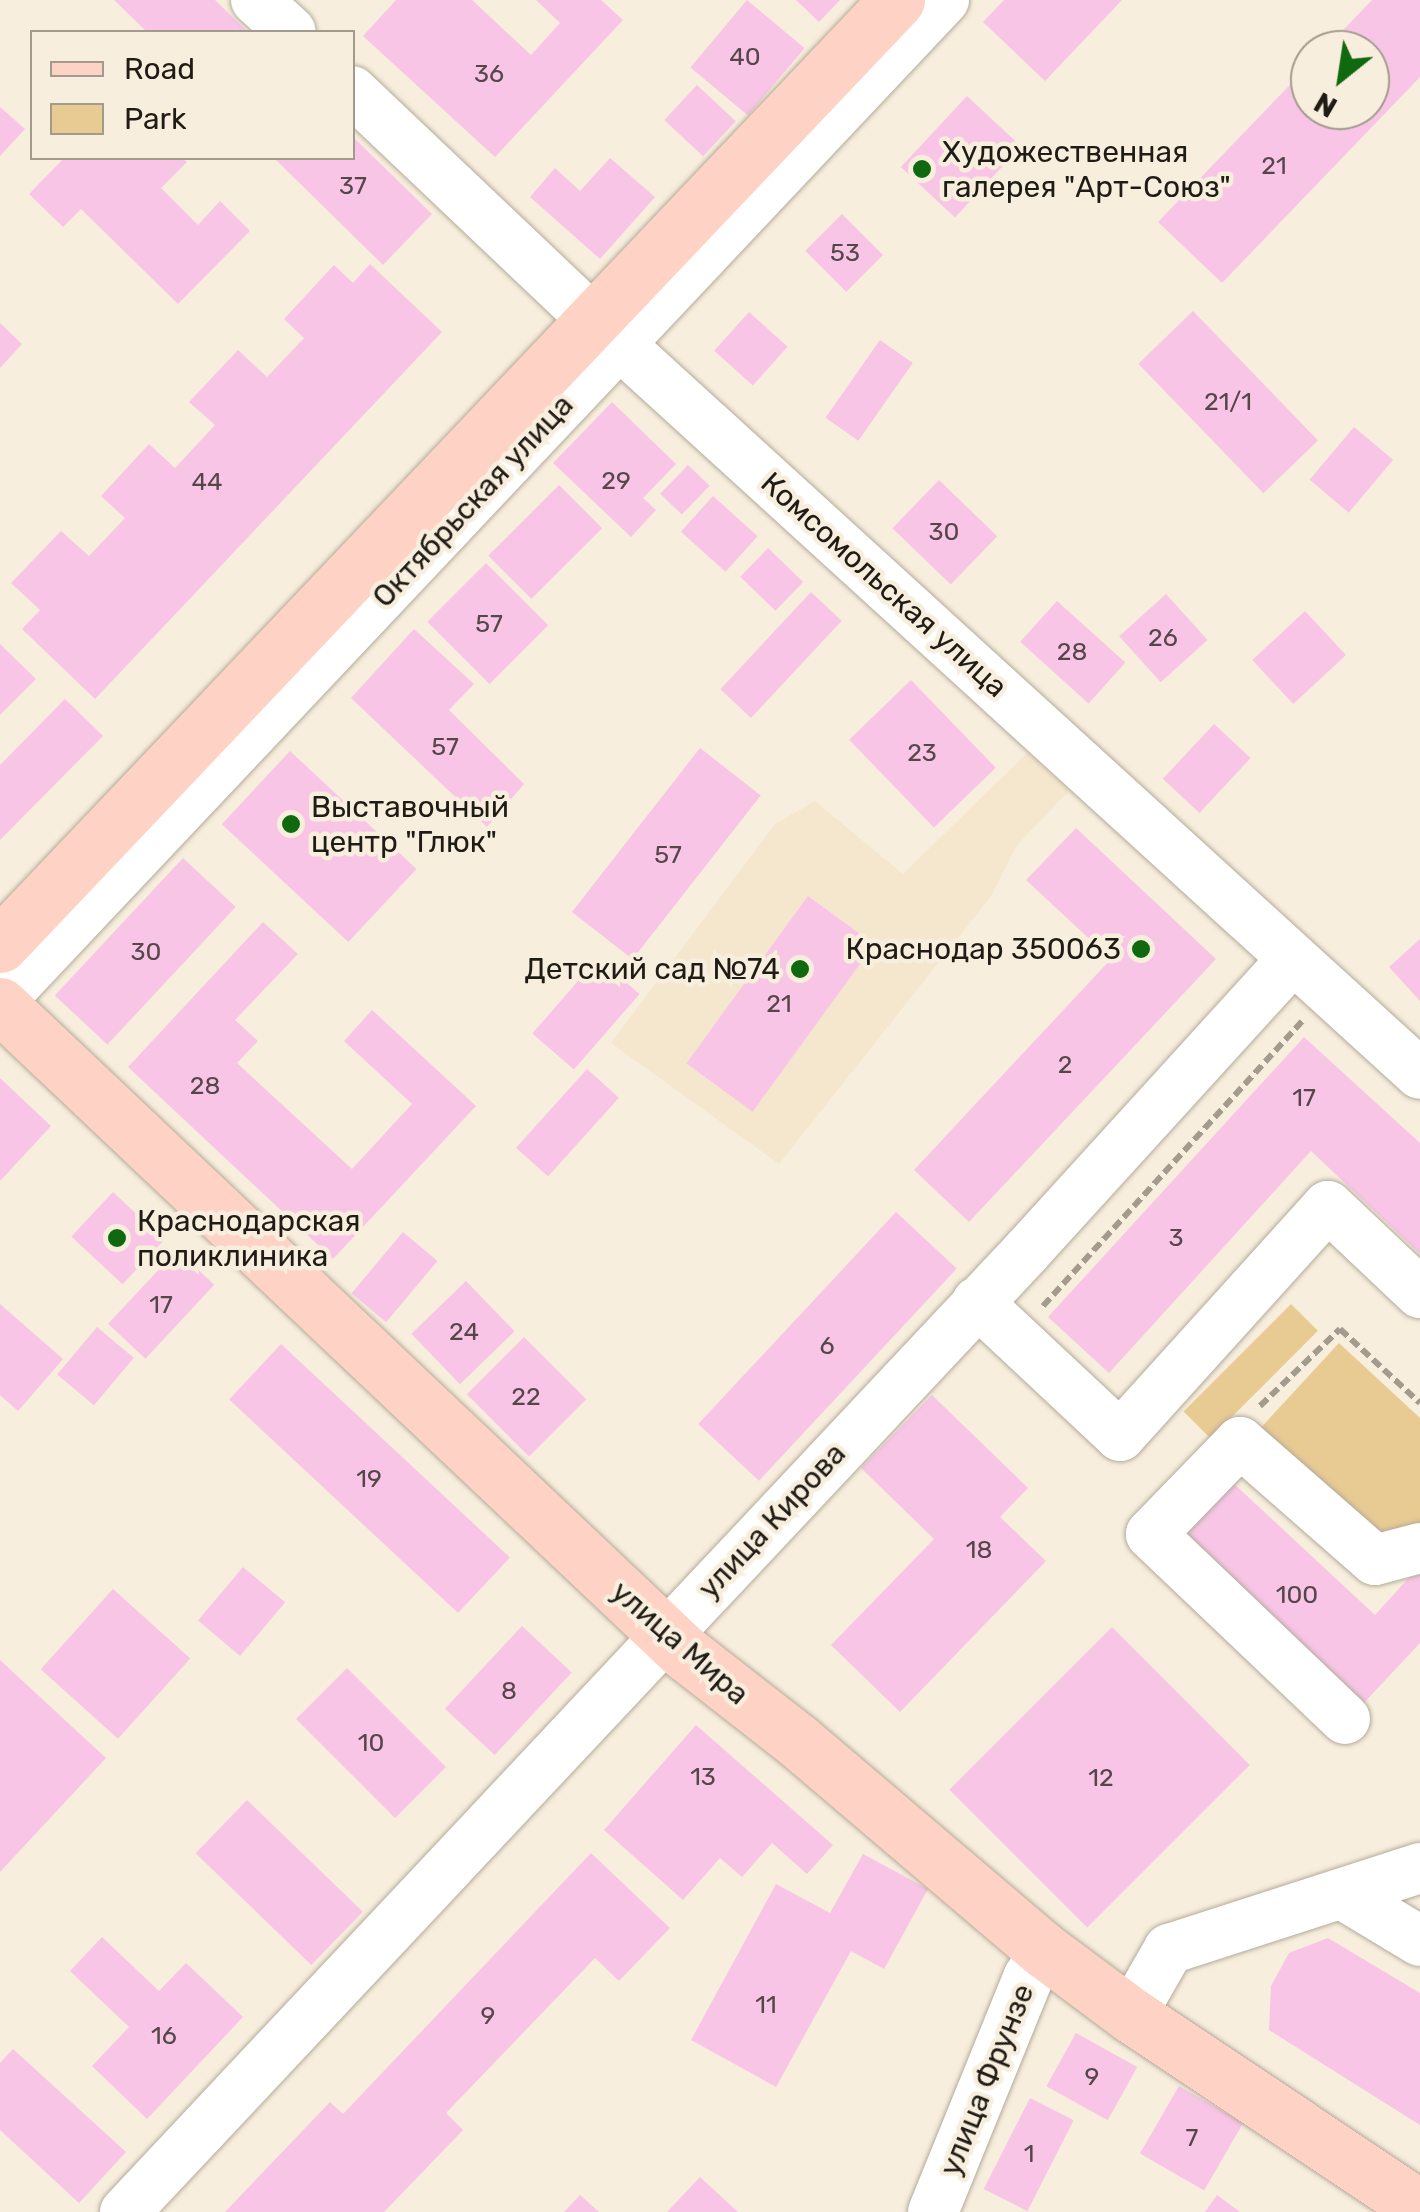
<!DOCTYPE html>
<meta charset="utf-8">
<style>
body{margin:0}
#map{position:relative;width:1420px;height:2212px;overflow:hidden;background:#f8eedd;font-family:Rubik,sans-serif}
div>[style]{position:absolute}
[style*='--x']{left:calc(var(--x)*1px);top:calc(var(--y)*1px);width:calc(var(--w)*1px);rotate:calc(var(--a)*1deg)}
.built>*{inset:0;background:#f5e7ce}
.green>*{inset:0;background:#e8ca93;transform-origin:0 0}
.building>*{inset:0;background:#f8c5e7;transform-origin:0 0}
.path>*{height:6px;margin-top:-3px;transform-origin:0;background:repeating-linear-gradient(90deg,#a39b8e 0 10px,transparent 0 15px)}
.roads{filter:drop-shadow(0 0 2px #b4ab9a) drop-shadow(0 0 2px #b4ab9a)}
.minor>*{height:50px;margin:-25px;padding:0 25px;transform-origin:25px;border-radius:25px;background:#fff}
.major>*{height:55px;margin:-27.5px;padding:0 27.5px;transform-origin:27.5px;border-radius:27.5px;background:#fed2c5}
.dots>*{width:28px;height:28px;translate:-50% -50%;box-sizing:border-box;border:5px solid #f8eedd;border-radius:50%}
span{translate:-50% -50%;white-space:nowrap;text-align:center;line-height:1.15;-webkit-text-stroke:9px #f8eedd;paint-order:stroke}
.number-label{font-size:25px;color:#55464a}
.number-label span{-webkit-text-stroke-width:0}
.poi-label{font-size:30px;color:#1f1b15}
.left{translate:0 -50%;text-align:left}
.right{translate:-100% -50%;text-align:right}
.street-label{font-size:30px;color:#1f1b15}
.legend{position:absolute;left:30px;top:30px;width:325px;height:130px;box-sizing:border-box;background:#f8eedd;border:2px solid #a19a8d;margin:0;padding:12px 18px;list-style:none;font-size:30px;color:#1f1b15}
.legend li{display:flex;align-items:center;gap:20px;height:50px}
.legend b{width:50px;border:2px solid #a19a8d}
.north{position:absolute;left:1290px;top:30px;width:100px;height:100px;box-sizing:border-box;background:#f8eedd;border:2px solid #a19a8d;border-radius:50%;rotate:210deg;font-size:28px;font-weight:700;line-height:40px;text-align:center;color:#1f1b15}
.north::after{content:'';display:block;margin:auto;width:35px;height:45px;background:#11690f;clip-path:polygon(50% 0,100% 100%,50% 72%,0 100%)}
</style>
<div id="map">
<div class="built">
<i style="clip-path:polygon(1027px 753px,1069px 791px,1017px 845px,992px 895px,779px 1164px,611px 1043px,775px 824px,815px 801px,903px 874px)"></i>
</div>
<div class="green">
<i style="left:1291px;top:1304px;width:38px;height:152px;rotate:45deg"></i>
<i style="clip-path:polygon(1339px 1343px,1420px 1418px,1420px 1534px,1379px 1544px,1256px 1433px)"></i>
</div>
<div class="building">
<i style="clip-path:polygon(114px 0,215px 0,248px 32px,147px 32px)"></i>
<i style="clip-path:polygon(396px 0,472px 0,531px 55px,560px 23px,536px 0,601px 0,623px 20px,495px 157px,363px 36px)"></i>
<i style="left:747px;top:0;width:75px;height:88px;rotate:40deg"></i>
<i style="clip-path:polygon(796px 0,840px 0,819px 22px)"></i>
<i style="clip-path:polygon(1004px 0,1122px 0,1045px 81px,983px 22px)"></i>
<i style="clip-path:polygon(1372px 0,1420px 0,1420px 77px,1222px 283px,1158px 222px,1310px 64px,1310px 110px,1370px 110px,1370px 50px,1324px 50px)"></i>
<i style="left:697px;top:85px;width:53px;height:48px;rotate:43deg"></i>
<i style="left:967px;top:96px;width:74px;height:97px;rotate:43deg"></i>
<i style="clip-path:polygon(0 107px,25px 129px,0 156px)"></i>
<i style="clip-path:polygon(352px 136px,432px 214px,383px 265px,274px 158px,352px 158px)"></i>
<i style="clip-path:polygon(64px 158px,183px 158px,187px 162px,161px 188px,198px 225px,220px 201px,250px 231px,178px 304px,81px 209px,63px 227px,29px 194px)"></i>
<i style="clip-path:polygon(610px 158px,655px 197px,600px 259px,530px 197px,555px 168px,580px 191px)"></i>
<i style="left:842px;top:214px;width:58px;height:52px;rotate:45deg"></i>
<i style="clip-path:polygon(370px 264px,442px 332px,95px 699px,22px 629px,40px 610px,11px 583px,61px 531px,89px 556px,125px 518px,101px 496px,149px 444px,175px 468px,215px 425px,189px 402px,238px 350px,267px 377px,304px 338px,284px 319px,334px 265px,353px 283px)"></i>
<i style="left:1193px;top:311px;width:180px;height:76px;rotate:46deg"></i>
<i style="left:749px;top:312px;width:52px;height:52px;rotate:42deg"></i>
<i style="clip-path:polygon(0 323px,22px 344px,0 368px)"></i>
<i style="left:880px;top:340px;width:40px;height:95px;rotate:35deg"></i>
<i style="clip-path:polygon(612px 402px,676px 464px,643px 498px,656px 510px,631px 537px,553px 463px)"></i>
<i style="left:1354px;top:427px;width:51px;height:69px;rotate:40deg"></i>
<i style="left:688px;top:465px;width:30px;height:40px;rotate:44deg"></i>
<i style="left:939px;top:480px;width:81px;height:67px;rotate:44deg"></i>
<i style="left:559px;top:485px;width:61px;height:100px;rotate:45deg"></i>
<i style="left:713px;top:496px;width:60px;height:48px;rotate:42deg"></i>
<i style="left:768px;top:548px;width:49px;height:40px;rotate:44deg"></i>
<i style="left:486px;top:563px;width:88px;height:83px;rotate:45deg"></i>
<i style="left:811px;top:592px;width:42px;height:133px;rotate:43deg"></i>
<i style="left:1166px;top:594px;width:62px;height:63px;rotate:48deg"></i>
<i style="left:1057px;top:601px;width:92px;height:55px;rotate:42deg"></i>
<i style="left:1305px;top:611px;width:60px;height:72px;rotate:47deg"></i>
<i style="clip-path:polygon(414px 629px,474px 684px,449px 710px,524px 784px,487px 827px,351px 698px)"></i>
<i style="clip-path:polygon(0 644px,36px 679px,0 715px)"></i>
<i style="left:911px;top:680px;width:122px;height:86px;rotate:46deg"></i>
<i style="clip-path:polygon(65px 699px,103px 736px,0 840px,0 765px)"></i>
<i style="left:1214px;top:724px;width:50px;height:75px;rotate:43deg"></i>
<i style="left:700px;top:748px;width:77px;height:208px;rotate:38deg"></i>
<i style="left:290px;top:751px;width:173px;height:100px;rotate:43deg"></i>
<i style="clip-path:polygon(1076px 828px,1216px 959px,969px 1222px,914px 1170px,1111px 959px,1026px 880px)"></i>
<i style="left:183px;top:858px;width:72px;height:188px;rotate:43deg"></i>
<i style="left:808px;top:896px;width:82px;height:207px;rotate:36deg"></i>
<i style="clip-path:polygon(263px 922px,298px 954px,235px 1020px,258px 1041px,237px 1063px,352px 1169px,412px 1104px,344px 1041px,372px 1010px,476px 1106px,333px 1259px,128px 1067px)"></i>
<i style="clip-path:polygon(1420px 939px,1420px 1001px,1389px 967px)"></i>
<i style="left:598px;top:958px;width:55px;height:100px;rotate:41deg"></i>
<i style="clip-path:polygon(1304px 1037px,1420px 1143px,1420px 1254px,1311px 1151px,1109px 1373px,1048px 1317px)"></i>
<i style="left:587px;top:1069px;width:43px;height:106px;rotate:42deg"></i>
<i style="clip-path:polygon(0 1078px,51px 1126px,0 1181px)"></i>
<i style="left:113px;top:1192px;width:70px;height:61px;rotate:43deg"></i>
<i style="left:896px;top:1212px;width:83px;height:290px;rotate:43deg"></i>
<i style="left:403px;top:1232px;width:45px;height:80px;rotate:40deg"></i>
<i style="left:177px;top:1250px;width:51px;height:101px;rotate:43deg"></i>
<i style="left:466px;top:1281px;width:70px;height:76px;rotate:46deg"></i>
<i style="clip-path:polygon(0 1304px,63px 1359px,18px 1411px,0 1395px)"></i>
<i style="left:97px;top:1327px;width:48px;height:62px;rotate:40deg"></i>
<i style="left:524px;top:1337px;width:88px;height:81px;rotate:45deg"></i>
<i style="left:281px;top:1344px;width:313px;height:76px;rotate:43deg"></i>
<i style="clip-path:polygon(932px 1395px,1028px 1488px,1000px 1517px,1046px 1561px,900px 1712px,831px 1645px,934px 1539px,861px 1468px)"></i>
<i style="clip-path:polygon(1231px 1481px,1375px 1615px,1415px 1571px,1420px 1575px,1420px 1643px,1361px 1706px,1178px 1537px)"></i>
<i style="left:243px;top:1567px;width:55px;height:70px;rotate:40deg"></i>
<i style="left:113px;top:1589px;width:104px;height:108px;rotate:42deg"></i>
<i style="left:522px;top:1626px;width:68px;height:113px;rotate:43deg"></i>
<i style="left:1112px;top:1627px;width:195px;height:230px;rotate:45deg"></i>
<i style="clip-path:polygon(0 1660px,106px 1758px,0 1872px)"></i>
<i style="left:347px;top:1668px;width:140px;height:72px;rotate:45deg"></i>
<i style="clip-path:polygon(696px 1725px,833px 1845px,807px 1874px,772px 1843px,742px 1877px,720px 1858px,683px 1900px,604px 1830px)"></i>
<i style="left:247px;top:1800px;width:161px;height:74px;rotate:44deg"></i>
<i style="clip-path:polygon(591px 1853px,670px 1928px,619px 1981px,595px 1958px,446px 2113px,463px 2130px,384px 2212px,225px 2212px,330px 2102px,343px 2114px)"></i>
<i style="clip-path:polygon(863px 1854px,928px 1889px,884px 1969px,851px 1951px,776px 2087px,691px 2040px,776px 1884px,830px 1913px)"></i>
<i style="clip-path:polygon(102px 1937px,159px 1991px,186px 1963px,243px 2017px,147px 2119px,92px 2066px,129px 2027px,70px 1971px)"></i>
<i style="clip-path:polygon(1328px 1938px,1420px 1993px,1420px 2125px,1269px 2030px,1271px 1986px,1289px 1953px)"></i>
<i style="left:1076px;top:2033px;width:70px;height:61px;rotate:29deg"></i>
<i style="clip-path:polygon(13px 2049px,126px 2152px,79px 2203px,0 2130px,0 2063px)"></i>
<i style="left:1179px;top:2086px;width:74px;height:78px;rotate:30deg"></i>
<i style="left:1030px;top:2098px;width:49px;height:102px;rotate:27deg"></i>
<i style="clip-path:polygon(700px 2177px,738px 2212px,667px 2212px)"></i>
<i style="clip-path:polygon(580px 2195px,599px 2212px,564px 2212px)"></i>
<i style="clip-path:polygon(1217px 2195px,1240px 2212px,1205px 2212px)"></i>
</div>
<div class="path">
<i style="--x:1043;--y:1306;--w:388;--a:-47.7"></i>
<i style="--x:1260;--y:1406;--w:111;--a:-43.9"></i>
<i style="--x:1340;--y:1329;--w:109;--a:42.8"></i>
</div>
<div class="roads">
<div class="minor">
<i style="--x:256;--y:0;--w:47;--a:42.4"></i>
<i style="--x:352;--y:91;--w:335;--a:43.5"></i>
<i style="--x:595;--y:322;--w:1116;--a:42.35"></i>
<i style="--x:0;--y:1001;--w:1376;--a:-46.68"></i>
<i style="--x:977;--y:1302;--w:196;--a:43.1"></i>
<i style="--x:1120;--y:1436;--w:310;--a:-47.9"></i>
<i style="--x:1328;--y:1206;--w:127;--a:43.4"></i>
<i style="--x:1345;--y:1719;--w:268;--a:-136.4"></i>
<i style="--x:1151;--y:1534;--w:128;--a:-45.9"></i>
<i style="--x:1240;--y:1442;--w:179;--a:41.2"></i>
<i style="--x:1375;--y:1560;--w:47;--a:-14.9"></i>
<i style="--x:1342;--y:1894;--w:91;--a:31.1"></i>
<i style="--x:1131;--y:2015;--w:76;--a:-60.1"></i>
<i style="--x:1169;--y:1949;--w:264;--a:-17.9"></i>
<i style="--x:125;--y:2212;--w:1318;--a:-46.81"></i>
<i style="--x:1027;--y:1251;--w:395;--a:-47.7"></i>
<i style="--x:933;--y:2212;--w:253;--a:-67.9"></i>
<i style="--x:1028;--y:1978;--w:32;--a:-58"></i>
</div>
<div class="major">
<i style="--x:0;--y:945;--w:1303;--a:-46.49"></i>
<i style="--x:0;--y:1005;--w:942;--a:43.41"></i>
<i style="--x:684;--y:1652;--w:145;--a:38"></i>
<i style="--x:798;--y:1741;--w:324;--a:40.4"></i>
<i style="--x:1045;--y:1951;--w:107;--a:36.7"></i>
<i style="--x:1131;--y:2015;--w:348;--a:33.7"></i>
</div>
</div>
<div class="dots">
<i style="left:922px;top:169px;background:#11690f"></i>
<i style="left:291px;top:824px;background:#11690f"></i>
<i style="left:1141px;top:949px;background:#11690f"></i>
<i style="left:800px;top:969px;background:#11690f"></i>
<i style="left:117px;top:1238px;background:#11690f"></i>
</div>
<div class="number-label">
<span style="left:745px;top:57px">40</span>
<span style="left:489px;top:74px">36</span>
<span style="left:1274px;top:166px">21</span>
<span style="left:353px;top:186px">37</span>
<span style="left:845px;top:253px">53</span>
<span style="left:1228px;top:402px">21/1</span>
<span style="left:616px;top:481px">29</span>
<span style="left:207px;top:482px">44</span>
<span style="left:944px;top:532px">30</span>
<span style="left:489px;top:624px">57</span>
<span style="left:1163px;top:638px">26</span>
<span style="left:1072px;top:652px">28</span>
<span style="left:445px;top:747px">57</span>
<span style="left:922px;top:753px">23</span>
<span style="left:668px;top:855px">57</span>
<span style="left:146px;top:952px">30</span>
<span style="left:779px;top:1004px">21</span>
<span style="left:1065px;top:1065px">2</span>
<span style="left:205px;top:1086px">28</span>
<span style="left:1304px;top:1098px">17</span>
<span style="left:1176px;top:1238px">3</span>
<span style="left:161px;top:1305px">17</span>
<span style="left:464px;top:1332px">24</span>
<span style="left:827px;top:1346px">6</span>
<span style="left:526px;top:1397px">22</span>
<span style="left:369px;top:1479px">19</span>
<span style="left:979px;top:1550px">18</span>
<span style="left:1297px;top:1595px">100</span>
<span style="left:509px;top:1691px">8</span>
<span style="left:371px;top:1743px">10</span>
<span style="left:703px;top:1777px">13</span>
<span style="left:1101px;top:1778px">12</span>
<span style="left:766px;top:2005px">11</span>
<span style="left:488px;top:2016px">9</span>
<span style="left:164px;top:2036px">16</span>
<span style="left:1092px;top:2077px">9</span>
<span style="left:1192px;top:2138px">7</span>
<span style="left:1029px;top:2154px">1</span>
</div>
<div class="poi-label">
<span class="left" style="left:942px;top:169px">Художественная<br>галерея "Арт-Союз"</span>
<span class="left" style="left:311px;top:824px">Выставочный<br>центр "Глюк"</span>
<span class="right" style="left:1121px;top:949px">Краснодар 350063</span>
<span class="right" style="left:780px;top:969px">Детский сад №74</span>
<span class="left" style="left:137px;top:1238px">Краснодарская<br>поликлиника</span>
</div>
<div class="street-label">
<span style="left:473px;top:501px;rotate:-47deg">Октябрьская улица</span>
<span style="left:884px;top:585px;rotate:42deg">Комсомольская улица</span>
<span style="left:772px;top:1521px;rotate:-47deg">улица Кирова</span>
<span style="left:680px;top:1643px;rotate:41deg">улица Мира</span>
<span style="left:987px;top:2080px;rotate:-68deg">улица Фрунзе</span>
</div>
<ul class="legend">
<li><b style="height:12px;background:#fed2c5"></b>Road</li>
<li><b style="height:28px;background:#e8ca93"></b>Park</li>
</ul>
<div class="north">N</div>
</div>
